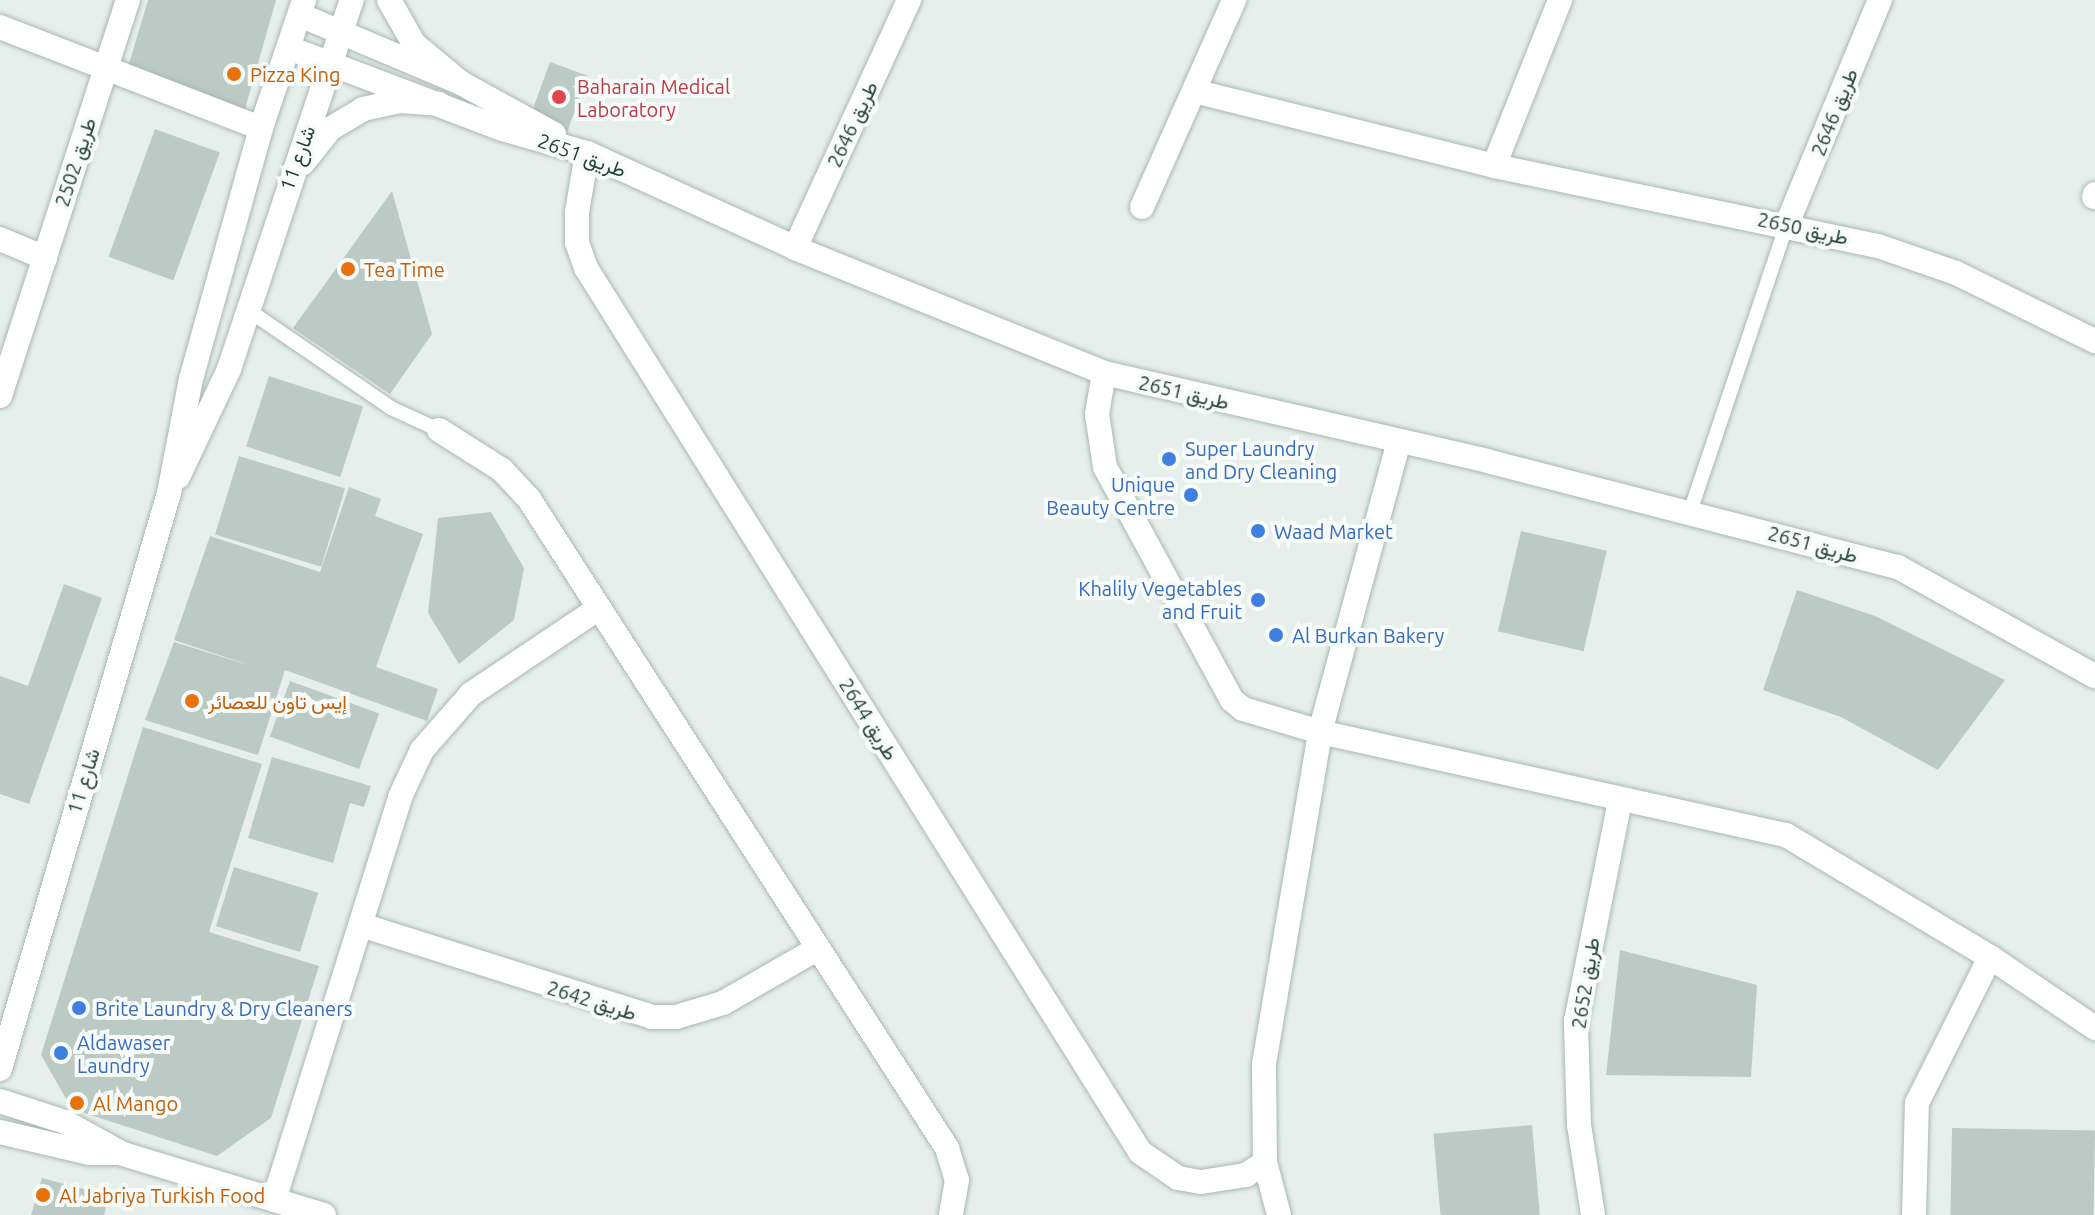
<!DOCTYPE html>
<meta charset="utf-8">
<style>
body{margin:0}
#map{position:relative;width:2095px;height:1215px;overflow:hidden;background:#e6efeb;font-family:Ubuntu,Vazirmatn,sans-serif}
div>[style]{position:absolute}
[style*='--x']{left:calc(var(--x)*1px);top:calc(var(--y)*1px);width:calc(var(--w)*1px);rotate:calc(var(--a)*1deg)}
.building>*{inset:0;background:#bbcac4;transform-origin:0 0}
.roads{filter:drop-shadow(0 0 2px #a8b8b2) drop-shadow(0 0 2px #a8b8b2)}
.service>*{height:14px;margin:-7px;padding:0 7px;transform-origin:7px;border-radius:7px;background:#fff}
.minor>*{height:24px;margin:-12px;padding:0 12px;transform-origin:12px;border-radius:12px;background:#fff}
.tertiary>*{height:24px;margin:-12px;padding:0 12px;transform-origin:12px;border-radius:12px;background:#fff}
.secondary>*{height:24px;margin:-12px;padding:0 12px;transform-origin:12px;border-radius:12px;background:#fff}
.dots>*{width:22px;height:22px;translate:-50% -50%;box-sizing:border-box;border:4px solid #f7fbf9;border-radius:50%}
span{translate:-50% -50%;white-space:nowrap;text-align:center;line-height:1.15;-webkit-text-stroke:8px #f7fbf9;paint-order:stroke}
.food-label{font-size:20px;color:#c56008}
.left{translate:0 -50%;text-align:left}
.health-label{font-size:20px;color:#be3a42}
.street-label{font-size:20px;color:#24423a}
.shop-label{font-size:20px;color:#366cbe}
.right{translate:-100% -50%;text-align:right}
</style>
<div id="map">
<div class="building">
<i style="clip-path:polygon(148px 0,276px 0,243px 116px,126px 74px)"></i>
<i style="left:550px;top:62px;width:40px;height:60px;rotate:20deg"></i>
<i style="left:155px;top:129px;width:69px;height:136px;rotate:20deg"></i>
<i style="clip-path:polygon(392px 191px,432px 334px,390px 394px,293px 328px)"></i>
<i style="left:269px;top:376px;width:99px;height:74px;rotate:18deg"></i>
<i style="left:239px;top:456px;width:111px;height:82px;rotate:17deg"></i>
<i style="clip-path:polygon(349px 487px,381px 499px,375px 516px,423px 534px,376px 667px,438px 689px,427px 721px,285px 670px,258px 755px,145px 720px,174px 642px,255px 667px,174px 640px,210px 536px,320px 572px)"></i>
<i style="clip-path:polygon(491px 512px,524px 568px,514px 620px,459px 664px,428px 613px,438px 518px)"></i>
<i style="left:1521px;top:531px;width:88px;height:103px;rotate:13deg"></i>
<i style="clip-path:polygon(64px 584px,102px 598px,29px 804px,0 794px,0 676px,28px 686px)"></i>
<i style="clip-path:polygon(1797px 590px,1875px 616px,2005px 680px,1938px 770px,1841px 717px,1763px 690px)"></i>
<i style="left:290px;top:681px;width:95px;height:59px;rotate:20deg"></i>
<i style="clip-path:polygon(143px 727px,262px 764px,209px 932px,319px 966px,271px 1118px,217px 1156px,72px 1109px,41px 1055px)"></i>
<i style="clip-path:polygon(272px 757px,371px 786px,364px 807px,350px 803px,333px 863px,248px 838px)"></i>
<i style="left:234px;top:867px;width:88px;height:62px;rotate:17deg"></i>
<i style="clip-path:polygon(1620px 950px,1757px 985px,1751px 1077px,1606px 1075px)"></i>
<i style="left:1532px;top:1125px;width:90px;height:99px;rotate:85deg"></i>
<i style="left:1952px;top:1128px;width:143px;height:87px;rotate:1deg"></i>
<i style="clip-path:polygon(42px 1178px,109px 1196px,104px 1215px,31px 1215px)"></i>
</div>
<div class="roads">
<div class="service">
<i style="--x:248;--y:310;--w:173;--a:34.4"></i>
<i style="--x:391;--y:408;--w:53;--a:24.6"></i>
<i style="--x:1690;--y:512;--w:304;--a:-71.4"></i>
</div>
<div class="minor">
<i style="--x:0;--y:27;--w:280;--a:21.2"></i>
<i style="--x:1194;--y:91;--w:309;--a:14"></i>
<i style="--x:1494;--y:166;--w:392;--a:11.8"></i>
<i style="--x:1878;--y:246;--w:83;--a:19.1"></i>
<i style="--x:1956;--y:273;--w:155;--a:26.1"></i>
<i style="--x:587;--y:153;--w:60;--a:99.6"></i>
<i style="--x:577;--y:212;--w:31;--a:90"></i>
<i style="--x:577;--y:243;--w:27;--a:70"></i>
<i style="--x:586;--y:268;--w:1043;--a:57.92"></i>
<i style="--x:1140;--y:1152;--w:46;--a:34.4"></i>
<i style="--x:1178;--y:1178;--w:23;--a:10"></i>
<i style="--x:1201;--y:1182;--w:46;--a:-8.8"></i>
<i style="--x:1246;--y:1175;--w:23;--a:-34"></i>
<i style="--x:1494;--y:166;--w:179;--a:-68.3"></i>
<i style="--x:2094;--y:197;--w:3;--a:-72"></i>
<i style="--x:1142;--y:207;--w:227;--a:-66"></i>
<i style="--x:1787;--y:224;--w:243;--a:-67.5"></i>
<i style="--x:0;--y:239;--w:49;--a:22.9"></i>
<i style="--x:795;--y:248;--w:273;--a:-65.3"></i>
<i style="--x:1104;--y:373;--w:42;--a:99.7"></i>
<i style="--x:1097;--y:414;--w:54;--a:81.4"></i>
<i style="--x:1105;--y:467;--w:265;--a:61.4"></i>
<i style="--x:1232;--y:700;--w:14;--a:39"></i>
<i style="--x:1243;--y:709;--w:80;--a:16.6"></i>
<i style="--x:1320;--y:732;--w:477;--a:12.5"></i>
<i style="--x:1786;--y:835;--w:238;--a:30.9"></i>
<i style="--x:1990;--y:957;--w:127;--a:34.1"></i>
<i style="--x:0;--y:396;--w:416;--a:-72.1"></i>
<i style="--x:439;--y:430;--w:75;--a:32.4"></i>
<i style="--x:502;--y:470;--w:40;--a:47"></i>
<i style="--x:529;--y:499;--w:772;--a:57.22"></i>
<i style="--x:947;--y:1148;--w:34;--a:73"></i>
<i style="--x:957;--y:1180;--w:36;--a:100"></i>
<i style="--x:361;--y:925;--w:305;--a:17.5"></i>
<i style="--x:652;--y:1017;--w:24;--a:0"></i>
<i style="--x:676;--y:1017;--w:49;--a:-16.6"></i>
<i style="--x:723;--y:1003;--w:106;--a:-29.9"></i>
<i style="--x:0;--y:1101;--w:68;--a:17.9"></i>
<i style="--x:65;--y:1122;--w:66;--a:28.9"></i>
<i style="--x:123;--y:1154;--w:210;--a:16.9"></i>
<i style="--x:0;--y:1132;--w:91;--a:13.3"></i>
<i style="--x:89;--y:1153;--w:31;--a:0"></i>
<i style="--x:274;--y:1200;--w:422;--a:-72.6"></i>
<i style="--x:400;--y:797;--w:52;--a:-64.9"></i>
<i style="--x:422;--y:750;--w:74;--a:-48.8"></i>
<i style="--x:471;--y:694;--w:154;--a:-33.9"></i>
<i style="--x:1279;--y:1215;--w:55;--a:-104.8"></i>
<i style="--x:1265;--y:1162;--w:98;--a:-90.6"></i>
<i style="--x:1264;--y:1064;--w:337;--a:-80.4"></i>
<i style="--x:1320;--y:732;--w:301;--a:-74.8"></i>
<i style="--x:1593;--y:1215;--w:91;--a:-98.8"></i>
<i style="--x:1579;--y:1125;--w:104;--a:-91.7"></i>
<i style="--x:1576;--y:1021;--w:224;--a:-78.7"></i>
<i style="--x:1914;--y:1215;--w:112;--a:-88.5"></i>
<i style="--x:1917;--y:1103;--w:163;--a:-63.4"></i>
</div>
<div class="tertiary">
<i style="--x:300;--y:15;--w:175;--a:22.9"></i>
<i style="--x:461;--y:83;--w:106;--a:28.7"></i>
<i style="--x:289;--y:48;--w:228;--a:20.8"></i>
<i style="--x:502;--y:129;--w:88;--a:15.8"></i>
<i style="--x:587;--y:153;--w:229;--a:24.5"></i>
<i style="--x:795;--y:248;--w:333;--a:22"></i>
<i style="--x:1104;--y:373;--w:393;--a:12.9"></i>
<i style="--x:1487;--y:461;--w:424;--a:14.5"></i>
<i style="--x:1898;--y:567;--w:225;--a:29"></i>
</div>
<div class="secondary">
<i style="--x:389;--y:0;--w:51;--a:60.4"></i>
<i style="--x:414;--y:44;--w:61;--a:39.7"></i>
<i style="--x:303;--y:163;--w:43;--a:-51.5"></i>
<i style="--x:330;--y:129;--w:39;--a:-31"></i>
<i style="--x:363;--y:109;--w:38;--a:-12"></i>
<i style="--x:400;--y:101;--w:39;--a:4"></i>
<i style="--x:178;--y:477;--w:119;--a:-64.7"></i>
<i style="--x:229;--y:369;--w:389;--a:-71.6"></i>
<i style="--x:0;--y:1069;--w:600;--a:-73.65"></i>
<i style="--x:169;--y:493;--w:116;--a:-79.1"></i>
<i style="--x:191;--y:379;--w:261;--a:-74.4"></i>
<i style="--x:261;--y:128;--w:135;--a:-71.4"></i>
</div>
</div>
<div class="dots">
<i style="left:234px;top:74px;background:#e8710a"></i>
<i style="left:559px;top:97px;background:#e0444e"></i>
<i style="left:348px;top:269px;background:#e8710a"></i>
<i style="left:1169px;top:459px;background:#3f7fe0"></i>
<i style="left:1191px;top:495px;background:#3f7fe0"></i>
<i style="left:1258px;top:531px;background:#3f7fe0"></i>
<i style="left:1258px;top:600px;background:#3f7fe0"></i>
<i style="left:1276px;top:635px;background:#3f7fe0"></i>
<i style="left:192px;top:701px;background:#e8710a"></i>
<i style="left:79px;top:1008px;background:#3f7fe0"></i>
<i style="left:61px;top:1053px;background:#3f7fe0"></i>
<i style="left:77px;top:1103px;background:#e8710a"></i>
<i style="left:43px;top:1195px;background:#e8710a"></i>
</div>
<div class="food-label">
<span class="left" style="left:250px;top:74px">Pizza King</span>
<span class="left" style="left:364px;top:269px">Tea Time</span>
<span class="left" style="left:208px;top:701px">إيس تاون للعصائر</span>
<span class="left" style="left:93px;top:1103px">Al Mango</span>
<span class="left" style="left:59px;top:1195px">Al Jabriya Turkish Food</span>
</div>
<div class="health-label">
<span class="left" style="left:577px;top:98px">Baharain Medical<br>Laboratory</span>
</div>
<div class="street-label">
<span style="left:1834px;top:112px;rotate:-68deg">طريق 2646</span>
<span style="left:852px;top:124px;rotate:-65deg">طريق 2646</span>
<span style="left:582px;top:155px;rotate:20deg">طريق 2651</span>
<span style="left:297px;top:158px;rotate:-70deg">شارع 11</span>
<span style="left:75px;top:162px;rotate:-72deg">طريق 2502</span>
<span style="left:1803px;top:228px;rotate:12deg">طريق 2650</span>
<span style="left:1184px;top:392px;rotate:13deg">طريق 2651</span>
<span style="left:1813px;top:544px;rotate:15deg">طريق 2651</span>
<span style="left:869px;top:719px;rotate:58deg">طريق 2644</span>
<span style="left:83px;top:781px;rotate:-73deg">شارع 11</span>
<span style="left:1585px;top:983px;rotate:-81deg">طريق 2652</span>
<span style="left:592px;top:1000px;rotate:17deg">طريق 2642</span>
</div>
<div class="shop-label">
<span class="left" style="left:1185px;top:460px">Super Laundry<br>and Dry Cleaning</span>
<span class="right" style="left:1175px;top:496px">Unique<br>Beauty Centre</span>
<span class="left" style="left:1274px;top:531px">Waad Market</span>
<span class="right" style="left:1242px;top:600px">Khalily Vegetables<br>and Fruit</span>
<span class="left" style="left:1292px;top:635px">Al Burkan Bakery</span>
<span class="left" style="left:95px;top:1008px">Brite Laundry &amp; Dry Cleaners</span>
<span class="left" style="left:77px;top:1054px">Aldawaser<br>Laundry</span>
</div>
</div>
